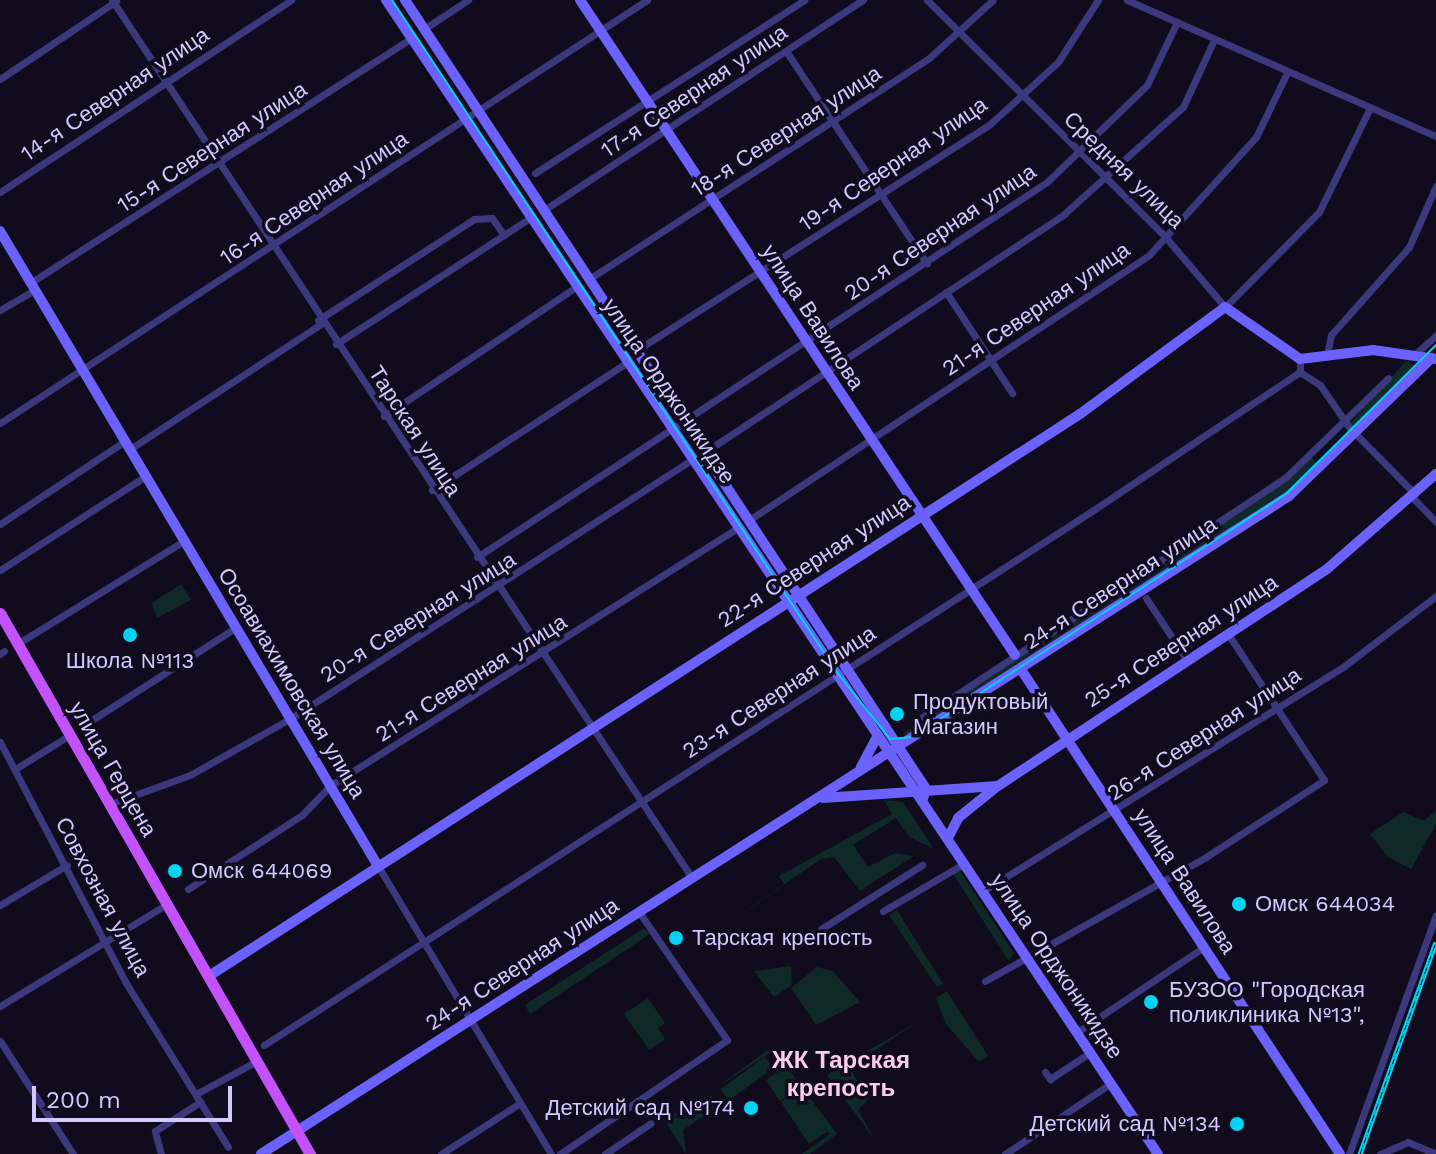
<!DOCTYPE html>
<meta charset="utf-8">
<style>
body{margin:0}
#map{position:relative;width:1436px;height:1154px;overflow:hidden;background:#100c1e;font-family:"Work Sans",sans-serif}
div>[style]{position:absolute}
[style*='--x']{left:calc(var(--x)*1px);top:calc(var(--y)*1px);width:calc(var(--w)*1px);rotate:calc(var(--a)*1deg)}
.green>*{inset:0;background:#0f2828;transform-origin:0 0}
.street>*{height:7px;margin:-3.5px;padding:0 3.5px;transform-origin:3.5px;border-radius:3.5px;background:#3c387d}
.secondary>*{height:10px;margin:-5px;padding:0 5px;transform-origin:5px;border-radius:5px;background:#6b62fd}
.primary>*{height:11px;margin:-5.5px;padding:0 5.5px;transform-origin:5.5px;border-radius:5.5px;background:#c352fd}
.tram>*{height:2px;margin:-1px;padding:0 1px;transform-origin:1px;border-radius:1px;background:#02d3f2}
.rail>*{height:5px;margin-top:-2.5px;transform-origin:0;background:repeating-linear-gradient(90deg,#100c1e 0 6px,#02d3f2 0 12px);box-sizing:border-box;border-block:2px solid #02d3f2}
.dots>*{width:22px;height:22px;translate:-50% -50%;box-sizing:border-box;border:4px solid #100c1e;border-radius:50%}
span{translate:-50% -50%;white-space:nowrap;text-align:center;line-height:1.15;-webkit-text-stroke:7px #100c1e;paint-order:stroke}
.street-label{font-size:22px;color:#d2cafe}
.poi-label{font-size:22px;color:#d2cafe}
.left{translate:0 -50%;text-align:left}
.right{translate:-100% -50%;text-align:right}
.neighbourhood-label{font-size:24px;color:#fecceb;font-weight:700}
.scale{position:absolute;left:32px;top:1086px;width:200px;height:36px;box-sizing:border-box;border:4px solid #d2cafe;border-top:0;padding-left:10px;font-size:24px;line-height:28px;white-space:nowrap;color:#d2cafe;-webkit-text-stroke:6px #100c1e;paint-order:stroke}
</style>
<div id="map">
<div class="green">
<i style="clip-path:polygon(1406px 361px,1417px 367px,1358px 426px,1349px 424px)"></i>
<i style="clip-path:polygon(1310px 456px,1319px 465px,1298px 484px,1131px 595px,1125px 585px)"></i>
<i style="clip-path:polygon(181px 584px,191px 600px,157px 618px,152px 603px)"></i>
<i style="clip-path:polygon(1122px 589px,1129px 599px,921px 734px,902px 734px)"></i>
<i style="clip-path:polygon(884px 800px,903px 802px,934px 849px,909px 837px,896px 818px,853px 845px,868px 867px,895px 853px,914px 856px,860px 891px,834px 857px,821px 859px,716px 932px,784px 884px,779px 876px,892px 814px)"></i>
<i style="clip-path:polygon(1436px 810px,1436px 824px,1411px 869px,1388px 857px,1370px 834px,1403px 812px,1424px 821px)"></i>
<i style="clip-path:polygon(960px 871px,1014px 953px,1009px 961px,953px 874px)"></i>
<i style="clip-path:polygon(897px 910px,943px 984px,937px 987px,889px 915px)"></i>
<i style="clip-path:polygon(644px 928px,650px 934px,530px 1014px,525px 1005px)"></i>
<i style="clip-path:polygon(791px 966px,792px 985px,774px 997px,754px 971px)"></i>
<i style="clip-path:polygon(817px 967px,833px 971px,860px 1002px,816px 1025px,791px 988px)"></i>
<i style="clip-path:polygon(947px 991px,988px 1056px,979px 1062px,946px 1024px,936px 998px)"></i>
<i style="clip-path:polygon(648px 998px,665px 1023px,658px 1028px,665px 1039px,649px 1050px,624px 1014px)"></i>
<i style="clip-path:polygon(917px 1022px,849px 1068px,869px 1098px,858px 1110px,875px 1140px,827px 1075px)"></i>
<i style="clip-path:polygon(772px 1047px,837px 1134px,810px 1154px,802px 1154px,830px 1134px,823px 1125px,827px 1132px,809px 1144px,781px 1102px,799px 1089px,780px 1101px,766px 1080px,784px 1068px,773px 1051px,716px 1088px)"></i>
<i style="left:765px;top:1057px;width:14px;height:55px;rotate:54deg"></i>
<i style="clip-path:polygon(707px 1091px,667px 1123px,711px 1095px,718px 1106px,683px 1130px,686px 1154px,665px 1121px)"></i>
</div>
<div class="street">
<i style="--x:112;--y:0;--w:1052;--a:56.55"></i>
<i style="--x:927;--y:0;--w:331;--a:44.8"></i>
<i style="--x:1162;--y:233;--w:97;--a:49.6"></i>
<i style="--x:1225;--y:307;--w:134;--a:-45.3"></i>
<i style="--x:1319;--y:212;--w:116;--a:-63.9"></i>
<i style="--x:1127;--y:0;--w:338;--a:23.8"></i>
<i style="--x:424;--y:29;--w:53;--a:-33.4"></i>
<i style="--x:786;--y:51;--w:255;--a:56.5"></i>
<i style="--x:0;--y:79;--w:140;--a:-33.9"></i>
<i style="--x:535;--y:173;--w:320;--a:-32.7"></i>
<i style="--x:0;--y:192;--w:349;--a:-33.4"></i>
<i style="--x:544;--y:210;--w:382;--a:-33.4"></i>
<i style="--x:589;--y:279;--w:406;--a:-33"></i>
<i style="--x:929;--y:58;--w:86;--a:-42.2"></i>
<i style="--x:30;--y:283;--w:454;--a:-32.7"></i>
<i style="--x:946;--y:292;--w:121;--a:56.8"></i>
<i style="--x:0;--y:310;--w:39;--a:-30"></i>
<i style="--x:318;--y:320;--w:186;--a:-32.9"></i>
<i style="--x:474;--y:219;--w:18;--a:-3"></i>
<i style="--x:492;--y:218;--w:21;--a:55"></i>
<i style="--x:336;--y:344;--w:231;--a:-33"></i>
<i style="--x:637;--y:350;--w:419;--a:-32.6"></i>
<i style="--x:990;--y:124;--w:92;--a:-42.4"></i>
<i style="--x:1058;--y:62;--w:74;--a:-57.2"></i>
<i style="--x:1327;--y:354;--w:19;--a:-78"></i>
<i style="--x:1331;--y:335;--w:118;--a:-48.4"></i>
<i style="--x:1409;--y:247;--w:67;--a:-66.1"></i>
<i style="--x:1413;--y:356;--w:31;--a:-42"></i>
<i style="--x:1300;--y:372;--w:24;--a:33"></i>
<i style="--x:1320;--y:385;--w:51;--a:55.4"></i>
<i style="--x:1349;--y:427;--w:94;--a:45.4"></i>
<i style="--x:384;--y:416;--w:231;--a:-33.9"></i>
<i style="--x:0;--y:423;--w:773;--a:-33.18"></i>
<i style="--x:130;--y:449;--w:228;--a:-33.2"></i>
<i style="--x:705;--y:452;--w:431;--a:-33.5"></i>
<i style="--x:1064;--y:214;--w:160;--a:-42"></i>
<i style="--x:1183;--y:107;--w:74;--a:-65.2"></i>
<i style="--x:432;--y:490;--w:232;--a:-33.2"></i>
<i style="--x:1412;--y:497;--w:35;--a:46"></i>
<i style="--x:749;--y:520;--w:480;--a:-33.5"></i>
<i style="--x:1149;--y:255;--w:159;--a:-47.8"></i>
<i style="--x:1256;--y:137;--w:71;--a:-64.2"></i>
<i style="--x:0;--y:524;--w:150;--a:-33.6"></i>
<i style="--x:477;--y:557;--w:682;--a:-33.34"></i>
<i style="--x:1047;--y:182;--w:139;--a:-44.1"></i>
<i style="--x:1147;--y:85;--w:70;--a:-64.5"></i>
<i style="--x:0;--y:570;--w:174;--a:-32.8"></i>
<i style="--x:1146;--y:598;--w:74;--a:56.5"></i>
<i style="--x:17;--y:644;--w:196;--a:-31.7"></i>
<i style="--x:0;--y:654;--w:5;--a:-37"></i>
<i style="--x:921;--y:718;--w:437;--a:-33.4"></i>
<i style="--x:1286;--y:477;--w:142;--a:-44.1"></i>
<i style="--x:81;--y:727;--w:185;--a:-32.7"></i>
<i style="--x:0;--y:742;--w:272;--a:62.4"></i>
<i style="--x:126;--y:983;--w:193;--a:58.1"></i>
<i style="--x:15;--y:769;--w:65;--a:-31.7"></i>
<i style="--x:110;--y:804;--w:85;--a:-19.9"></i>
<i style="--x:190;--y:775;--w:116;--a:-29.4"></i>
<i style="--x:291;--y:718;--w:476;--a:-32.8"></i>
<i style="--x:378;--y:866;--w:336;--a:59"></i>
<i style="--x:188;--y:889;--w:136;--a:-33"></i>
<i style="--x:302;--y:815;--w:42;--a:-46"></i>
<i style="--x:331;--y:785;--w:479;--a:-32.3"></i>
<i style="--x:983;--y:891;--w:424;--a:-31.9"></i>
<i style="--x:1343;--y:667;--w:117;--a:-37.4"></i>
<i style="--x:0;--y:905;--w:78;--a:-30.8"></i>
<i style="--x:883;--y:911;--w:95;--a:-30.3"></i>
<i style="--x:821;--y:929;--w:120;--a:-32.4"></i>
<i style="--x:985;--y:981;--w:253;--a:-29.3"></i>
<i style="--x:1206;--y:857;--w:141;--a:-33.1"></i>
<i style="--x:1324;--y:780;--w:175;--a:-123.3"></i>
<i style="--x:0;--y:1006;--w:196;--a:-31.4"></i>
<i style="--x:1077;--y:1032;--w:153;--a:-33.8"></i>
<i style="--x:0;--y:1041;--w:135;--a:57.1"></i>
<i style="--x:264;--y:1045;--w:982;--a:-32.82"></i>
<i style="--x:1089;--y:513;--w:254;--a:-33.8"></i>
<i style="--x:1300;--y:372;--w:13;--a:-90"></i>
<i style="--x:1045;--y:1072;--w:9;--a:54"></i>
<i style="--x:1050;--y:1079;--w:49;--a:-33.4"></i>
<i style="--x:196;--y:1094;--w:69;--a:-28.4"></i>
<i style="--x:161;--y:1154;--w:24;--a:-105"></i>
<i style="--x:155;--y:1131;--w:54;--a:-32.8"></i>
<i style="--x:441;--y:1154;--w:94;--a:-32.8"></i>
<i style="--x:560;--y:1154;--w:202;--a:-34.3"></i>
<i style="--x:727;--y:1040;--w:155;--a:-124.5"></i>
<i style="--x:605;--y:1154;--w:55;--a:-34"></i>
<i style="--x:1005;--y:1154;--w:128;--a:-33.8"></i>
<i style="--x:1349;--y:1154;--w:254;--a:-70"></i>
<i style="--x:1380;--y:1154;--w:30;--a:-23"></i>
<i style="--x:1408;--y:1142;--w:30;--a:23"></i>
</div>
<div class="secondary">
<i style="--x:386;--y:0;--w:1388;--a:56.22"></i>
<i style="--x:405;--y:0;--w:869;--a:56.55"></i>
<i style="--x:884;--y:725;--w:77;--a:56.7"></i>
<i style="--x:926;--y:789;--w:10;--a:107"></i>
<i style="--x:580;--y:0;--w:786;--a:56.41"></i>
<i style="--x:0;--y:231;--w:739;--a:59.24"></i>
<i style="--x:1022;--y:671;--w:578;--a:56.64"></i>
<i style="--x:861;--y:767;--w:32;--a:-62"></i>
<i style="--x:823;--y:798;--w:175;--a:-3.9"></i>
<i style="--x:998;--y:786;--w:394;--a:-33.4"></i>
<i style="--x:1327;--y:569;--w:145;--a:-41.1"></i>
<i style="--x:948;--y:838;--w:22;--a:-63"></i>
<i style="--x:958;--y:818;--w:48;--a:-39"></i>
<i style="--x:209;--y:976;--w:1037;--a:-32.83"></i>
<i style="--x:1080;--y:414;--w:180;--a:-36.4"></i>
<i style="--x:1225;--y:307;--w:91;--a:34.7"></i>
<i style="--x:1300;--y:359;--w:74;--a:-7"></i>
<i style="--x:1373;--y:350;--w:64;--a:8.1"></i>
<i style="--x:261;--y:1154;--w:1221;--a:-32.62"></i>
<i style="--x:1289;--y:496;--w:199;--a:-44"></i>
</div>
<div class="primary">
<i style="--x:0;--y:613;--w:624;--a:60.19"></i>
</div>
<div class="tram">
<i style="--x:392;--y:0;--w:810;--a:56.49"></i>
<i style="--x:839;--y:675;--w:82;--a:51.4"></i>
<i style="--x:890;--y:739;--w:23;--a:-5"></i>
<i style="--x:913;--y:737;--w:447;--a:-33.1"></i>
<i style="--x:1287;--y:493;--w:210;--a:-44.8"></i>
</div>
<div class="rail">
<i style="--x:1360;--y:1154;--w:225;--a:-70.3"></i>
</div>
<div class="dots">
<i style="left:130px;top:635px;background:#02d3f2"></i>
<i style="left:897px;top:714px;background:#02d3f2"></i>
<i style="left:175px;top:871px;background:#02d3f2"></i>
<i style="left:1239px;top:904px;background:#02d3f2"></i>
<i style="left:676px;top:938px;background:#02d3f2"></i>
<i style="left:1151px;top:1002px;background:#02d3f2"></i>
<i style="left:751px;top:1108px;background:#02d3f2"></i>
<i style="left:1237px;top:1124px;background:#02d3f2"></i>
</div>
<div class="street-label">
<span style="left:694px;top:91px;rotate:-34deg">17-я Северная улица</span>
<span style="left:115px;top:94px;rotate:-34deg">14-я Северная улица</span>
<span style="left:786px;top:131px;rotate:-33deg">18-я Северная улица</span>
<span style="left:212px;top:147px;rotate:-33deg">15-я Северная улица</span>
<span style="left:893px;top:164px;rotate:-34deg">19-я Северная улица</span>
<span style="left:1124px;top:170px;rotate:44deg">Средняя улица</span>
<span style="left:314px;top:198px;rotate:-34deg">16-я Северная улица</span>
<span style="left:940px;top:232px;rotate:-34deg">20-я Северная улица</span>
<span style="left:1036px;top:309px;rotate:-34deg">21-я Северная улица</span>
<span style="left:813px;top:317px;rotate:57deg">улица Вавилова</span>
<span style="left:669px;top:391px;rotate:56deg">улица Орджоникидзе</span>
<span style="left:415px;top:431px;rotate:57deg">Тарская улица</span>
<span style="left:814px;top:561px;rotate:-33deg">22-я Северная улица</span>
<span style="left:1120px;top:583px;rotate:-33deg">24-я Северная улица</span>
<span style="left:418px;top:617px;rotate:-32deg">20-я Северная улица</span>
<span style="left:1181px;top:641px;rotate:-33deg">25-я Северная улица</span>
<span style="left:471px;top:678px;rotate:-32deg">21-я Северная улица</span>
<span style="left:292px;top:683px;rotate:59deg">Осоавиахимовская улица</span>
<span style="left:779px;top:692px;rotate:-33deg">23-я Северная улица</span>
<span style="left:1204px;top:734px;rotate:-33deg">26-я Северная улица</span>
<span style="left:113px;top:769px;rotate:60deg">улица Герцена</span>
<span style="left:1185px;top:881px;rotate:57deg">улица Вавилова</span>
<span style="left:103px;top:897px;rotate:62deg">Совхозная улица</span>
<span style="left:522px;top:964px;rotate:-33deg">24-я Северная улица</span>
<span style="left:1057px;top:966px;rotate:56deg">улица Орджоникидзе</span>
</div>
<div class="poi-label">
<span style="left:130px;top:661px">Школа №113</span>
<span class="left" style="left:913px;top:714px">Продуктовый<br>Магазин</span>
<span class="left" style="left:191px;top:871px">Омск 644069</span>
<span class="left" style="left:1255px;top:904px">Омск 644034</span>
<span class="left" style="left:692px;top:938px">Тарская крепость</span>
<span class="left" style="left:1169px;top:1002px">БУЗОО "Городская<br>поликлиника №13",</span>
<span class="right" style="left:735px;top:1108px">Детский сад №174</span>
<span class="right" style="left:1221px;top:1124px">Детский сад №134</span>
</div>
<div class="neighbourhood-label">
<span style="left:841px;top:1075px">ЖК Тарская<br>крепость</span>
</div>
<div class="scale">200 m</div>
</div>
